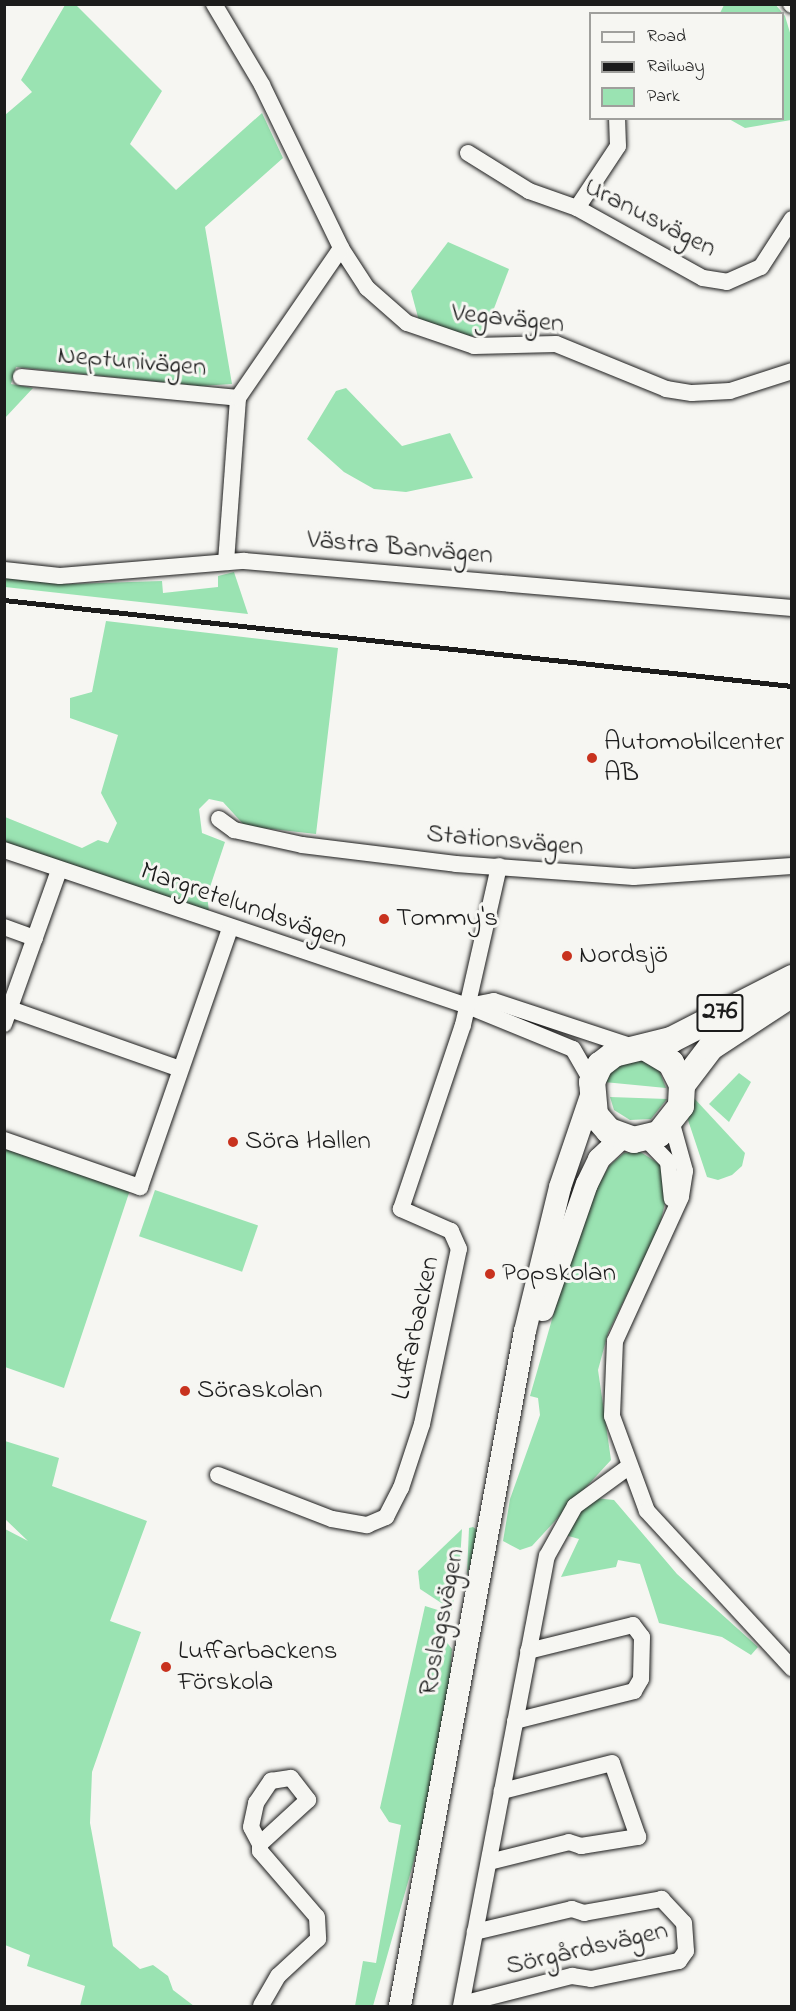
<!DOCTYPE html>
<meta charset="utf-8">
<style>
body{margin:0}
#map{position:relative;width:796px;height:2011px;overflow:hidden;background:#f6f6f2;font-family:"Indie Flower",sans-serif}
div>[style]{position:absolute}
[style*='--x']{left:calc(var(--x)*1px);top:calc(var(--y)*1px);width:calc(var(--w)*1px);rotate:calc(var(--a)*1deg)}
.green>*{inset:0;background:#9ae3b2;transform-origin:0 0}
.roads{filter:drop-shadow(0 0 2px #1c1c1c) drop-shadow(0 0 2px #1c1c1c)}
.street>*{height:16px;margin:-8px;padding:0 8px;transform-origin:8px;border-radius:8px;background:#f6f6f2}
.secondary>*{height:22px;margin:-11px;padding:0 11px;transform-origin:11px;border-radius:11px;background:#f6f6f2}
.primary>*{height:26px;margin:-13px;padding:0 13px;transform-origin:13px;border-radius:13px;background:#f6f6f2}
.rail>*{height:4.5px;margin:-2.25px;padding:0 2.25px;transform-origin:2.25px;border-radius:2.25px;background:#1c1c1c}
.dots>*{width:16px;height:16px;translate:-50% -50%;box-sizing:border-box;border:3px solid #f6f6f2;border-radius:50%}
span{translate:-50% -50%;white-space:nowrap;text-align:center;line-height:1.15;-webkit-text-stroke:6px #f6f6f2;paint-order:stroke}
.shield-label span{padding:2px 4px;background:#f6f6f2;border:2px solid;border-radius:4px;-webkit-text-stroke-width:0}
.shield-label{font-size:26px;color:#1c1c1c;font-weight:700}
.street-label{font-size:27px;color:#1c1c1c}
.poi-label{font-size:27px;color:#1c1c1c}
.left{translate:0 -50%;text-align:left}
.frame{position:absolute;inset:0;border:6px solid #1c1c1c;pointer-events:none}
.legend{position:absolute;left:589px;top:12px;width:195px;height:108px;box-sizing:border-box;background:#f6f6f2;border:2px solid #9f9f9c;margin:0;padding:8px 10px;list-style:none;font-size:18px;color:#1c1c1c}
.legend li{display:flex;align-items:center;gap:12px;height:30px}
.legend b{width:30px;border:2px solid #9f9f9c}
</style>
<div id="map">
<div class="green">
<i style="clip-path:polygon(775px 4px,785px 16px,791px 36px,791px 120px,745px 128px,729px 119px,782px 118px,782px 14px,720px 13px,724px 5px)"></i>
<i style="clip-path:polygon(65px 5px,76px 5px,162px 91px,130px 144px,176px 190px,262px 113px,283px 158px,205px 227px,232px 384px,200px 386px,16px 367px,11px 384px,33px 388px,5px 418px,5px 115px,32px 92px,21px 80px)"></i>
<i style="clip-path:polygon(448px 242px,509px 269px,485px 332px,462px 339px,419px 321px,411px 291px)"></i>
<i style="clip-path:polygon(346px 388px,402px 446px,450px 433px,473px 478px,406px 492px,374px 489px,344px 472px,307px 439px,336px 391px)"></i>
<i style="clip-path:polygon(234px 572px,248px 614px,5px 587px,5px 577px,68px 584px,162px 581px,163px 593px,218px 587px,218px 576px)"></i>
<i style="clip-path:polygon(106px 621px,338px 648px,316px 834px,245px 826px,223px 802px,209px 799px,199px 809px,202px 833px,225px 842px,207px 896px,209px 911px,5px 844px,5px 817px,82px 848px,98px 840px,108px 843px,117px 823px,101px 793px,118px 735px,70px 718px,70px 698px,92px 692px)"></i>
<i style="clip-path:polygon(643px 1059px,659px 1070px,666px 1088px,604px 1082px,612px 1067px)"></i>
<i style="clip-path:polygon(739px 1073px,751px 1082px,729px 1122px,709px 1104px)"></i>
<i style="clip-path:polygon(610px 1097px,667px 1099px,651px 1119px,630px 1120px,614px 1110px)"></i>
<i style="clip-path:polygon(693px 1097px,745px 1153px,742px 1166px,732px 1175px,718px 1180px,707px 1177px,688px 1120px)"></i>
<i style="clip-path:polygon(5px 1149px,130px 1190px,64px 1388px,5px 1367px)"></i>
<i style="clip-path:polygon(639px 1151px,661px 1165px,668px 1190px,659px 1229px,608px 1333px,598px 1370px,611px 1460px,532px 1546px,520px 1550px,503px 1541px,510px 1499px,540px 1415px,538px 1398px,530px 1396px,563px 1281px,594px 1193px,609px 1166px,624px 1153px)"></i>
<i style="left:155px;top:1190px;width:109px;height:49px;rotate:19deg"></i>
<i style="clip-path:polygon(5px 1441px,59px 1458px,52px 1486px,147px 1521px,110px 1621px,141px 1632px,92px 1772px,90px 1823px,113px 1946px,140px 1969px,153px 1965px,168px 1976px,173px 1990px,194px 2006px,80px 2006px,85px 1986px,27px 1966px,30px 1955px,5px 1945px,5px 1529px,28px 1541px,5px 1519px)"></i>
<i style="clip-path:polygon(595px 1498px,614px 1500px,677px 1574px,758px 1647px,751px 1655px,722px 1637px,659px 1623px,640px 1564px,618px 1560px,616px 1567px,561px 1577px,579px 1539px,565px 1535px,578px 1509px)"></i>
<i style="clip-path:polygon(473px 1527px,480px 1532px,467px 1575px,469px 1528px)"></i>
<i style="clip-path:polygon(462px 1529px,460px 1561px,452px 1610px,420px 1589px,418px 1571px)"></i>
<i style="clip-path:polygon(425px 1606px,441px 1611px,438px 1631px,452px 1649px,449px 1694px,419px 1843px,373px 2006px,355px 2006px,363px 1961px,376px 1963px,401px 1825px,389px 1822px,380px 1808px)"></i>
</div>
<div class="roads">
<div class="street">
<i style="--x:214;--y:4;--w:94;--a:59.3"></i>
<i style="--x:262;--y:85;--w:181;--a:64.1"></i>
<i style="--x:341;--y:248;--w:48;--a:57"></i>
<i style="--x:367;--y:288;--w:53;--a:41.2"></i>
<i style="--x:407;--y:323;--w:71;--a:18.9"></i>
<i style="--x:474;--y:346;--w:82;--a:-1.4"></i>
<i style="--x:556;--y:344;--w:119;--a:22.2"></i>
<i style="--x:666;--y:389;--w:26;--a:9"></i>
<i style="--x:692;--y:393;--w:38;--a:-3"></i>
<i style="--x:730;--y:391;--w:65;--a:-17.9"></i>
<i style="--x:791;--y:4;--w:1;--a:45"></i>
<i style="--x:468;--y:153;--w:72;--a:31.9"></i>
<i style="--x:529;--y:191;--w:51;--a:19.5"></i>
<i style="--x:577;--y:208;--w:144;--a:29.1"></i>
<i style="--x:703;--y:278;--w:24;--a:9"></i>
<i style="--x:727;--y:282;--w:37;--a:-24"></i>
<i style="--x:761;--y:267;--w:57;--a:-57.1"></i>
<i style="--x:577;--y:208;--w:74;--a:-56.5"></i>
<i style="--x:618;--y:146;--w:28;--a:-92"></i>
<i style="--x:21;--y:377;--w:218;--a:5.5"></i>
<i style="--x:226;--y:562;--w:164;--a:-85.8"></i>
<i style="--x:238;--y:398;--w:182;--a:-55.5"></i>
<i style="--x:4;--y:570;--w:56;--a:6.1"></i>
<i style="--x:60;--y:576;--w:185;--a:-4.7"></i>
<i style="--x:244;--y:561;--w:550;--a:4.9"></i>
<i style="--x:219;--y:819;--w:19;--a:36"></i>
<i style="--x:234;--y:830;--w:70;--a:12.4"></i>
<i style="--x:302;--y:845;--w:155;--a:7"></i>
<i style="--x:456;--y:864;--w:178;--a:4.2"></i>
<i style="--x:634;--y:877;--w:158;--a:-4"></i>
<i style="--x:4;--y:850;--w:490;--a:18.6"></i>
<i style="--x:468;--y:1006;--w:113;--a:22.3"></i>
<i style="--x:573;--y:1049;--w:38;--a:60"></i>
<i style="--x:4;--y:927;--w:33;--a:20"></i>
<i style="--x:468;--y:1006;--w:26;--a:-11"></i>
<i style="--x:494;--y:1001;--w:150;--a:18.3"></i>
<i style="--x:10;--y:1009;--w:180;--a:19.4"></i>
<i style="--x:4;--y:1024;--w:164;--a:-70.3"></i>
<i style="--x:672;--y:1124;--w:49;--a:74.5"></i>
<i style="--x:685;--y:1171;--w:26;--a:99"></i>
<i style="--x:681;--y:1197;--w:158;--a:114.6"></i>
<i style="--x:615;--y:1341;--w:75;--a:92.3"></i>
<i style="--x:612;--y:1416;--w:101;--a:69.8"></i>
<i style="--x:647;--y:1511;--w:214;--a:47.3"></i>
<i style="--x:646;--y:1139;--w:32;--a:46"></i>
<i style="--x:668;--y:1162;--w:37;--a:84"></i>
<i style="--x:4;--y:1140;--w:144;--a:19.1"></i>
<i style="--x:140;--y:1187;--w:273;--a:-70.8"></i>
<i style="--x:218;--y:1475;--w:122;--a:21.1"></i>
<i style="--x:332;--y:1519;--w:36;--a:10"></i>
<i style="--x:367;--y:1525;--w:21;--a:-23"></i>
<i style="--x:386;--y:1517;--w:33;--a:-63"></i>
<i style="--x:401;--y:1488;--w:67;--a:-71.8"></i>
<i style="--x:422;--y:1424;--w:179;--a:-78.1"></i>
<i style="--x:459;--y:1249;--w:20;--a:-114"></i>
<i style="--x:451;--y:1231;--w:55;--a:-156.3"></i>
<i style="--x:401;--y:1209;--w:194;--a:-71.4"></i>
<i style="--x:463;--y:1025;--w:163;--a:-77.2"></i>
<i style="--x:515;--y:1721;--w:123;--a:-14.1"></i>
<i style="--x:634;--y:1691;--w:14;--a:-60"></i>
<i style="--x:641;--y:1679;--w:42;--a:-88.6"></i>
<i style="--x:642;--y:1637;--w:15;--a:-127"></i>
<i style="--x:633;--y:1625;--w:108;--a:166.1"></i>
<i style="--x:260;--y:1844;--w:19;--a:-118"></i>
<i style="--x:251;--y:1827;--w:25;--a:-78"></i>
<i style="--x:256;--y:1803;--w:27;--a:-56"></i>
<i style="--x:271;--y:1781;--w:20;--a:-9"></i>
<i style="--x:291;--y:1778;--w:28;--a:52"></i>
<i style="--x:308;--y:1800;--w:65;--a:137.5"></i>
<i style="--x:260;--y:1844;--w:7;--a:90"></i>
<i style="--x:260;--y:1851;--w:87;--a:49.2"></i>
<i style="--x:317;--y:1917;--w:22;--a:87"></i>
<i style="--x:318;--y:1939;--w:54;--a:137.2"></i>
<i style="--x:278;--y:1976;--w:34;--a:120"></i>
<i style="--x:489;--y:1862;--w:82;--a:-14"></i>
<i style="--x:569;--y:1842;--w:13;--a:18"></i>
<i style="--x:581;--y:1846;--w:58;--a:-9"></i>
<i style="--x:638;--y:1837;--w:78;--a:-109.4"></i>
<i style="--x:612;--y:1763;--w:114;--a:165.7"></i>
<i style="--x:462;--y:2004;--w:114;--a:-14.3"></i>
<i style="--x:572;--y:1976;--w:19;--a:9"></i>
<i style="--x:591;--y:1979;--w:90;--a:-11.6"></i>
<i style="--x:679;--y:1961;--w:12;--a:-55"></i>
<i style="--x:686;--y:1951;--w:28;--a:-94"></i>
<i style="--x:684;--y:1923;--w:33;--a:-133"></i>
<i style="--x:662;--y:1899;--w:79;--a:169.8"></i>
<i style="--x:584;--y:1913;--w:13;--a:-162"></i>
<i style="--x:572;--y:1909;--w:100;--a:166.7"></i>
<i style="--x:461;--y:2006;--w:458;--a:-79.2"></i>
<i style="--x:547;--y:1556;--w:57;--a:-60.8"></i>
<i style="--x:575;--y:1506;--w:64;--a:-36.2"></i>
</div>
<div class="secondary">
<i style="--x:543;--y:1310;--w:133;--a:-70.8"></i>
<i style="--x:587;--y:1184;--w:28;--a:-64"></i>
<i style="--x:599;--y:1159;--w:33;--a:-43"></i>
<i style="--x:400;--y:2006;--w:686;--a:-79.51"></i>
<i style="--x:525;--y:1331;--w:148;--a:-76.3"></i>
<i style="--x:560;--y:1187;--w:96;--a:-71.2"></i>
</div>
<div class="primary">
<i style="--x:648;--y:1049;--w:27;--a:31"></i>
<i style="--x:671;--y:1063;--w:25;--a:63"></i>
<i style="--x:682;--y:1085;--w:21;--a:93"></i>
<i style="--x:681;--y:1106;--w:36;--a:128"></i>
<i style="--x:659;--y:1134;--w:26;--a:167"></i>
<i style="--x:634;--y:1140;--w:27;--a:-160"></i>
<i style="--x:609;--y:1131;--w:21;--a:-131"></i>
<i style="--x:595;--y:1115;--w:33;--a:-95"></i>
<i style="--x:592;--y:1082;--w:19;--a:-65"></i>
<i style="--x:600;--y:1065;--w:18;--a:-38"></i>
<i style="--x:614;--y:1054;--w:59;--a:-13.8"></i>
<i style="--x:671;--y:1040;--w:136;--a:-27.1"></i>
<i style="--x:682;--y:1085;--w:48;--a:-52.7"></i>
<i style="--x:711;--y:1047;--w:97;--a:-33.2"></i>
</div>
</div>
<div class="rail">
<i style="--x:4;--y:600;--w:793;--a:6.23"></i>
</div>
<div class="dots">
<i style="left:592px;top:758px;background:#c8321e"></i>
<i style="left:384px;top:919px;background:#c8321e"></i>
<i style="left:567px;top:956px;background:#c8321e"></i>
<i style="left:233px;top:1142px;background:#c8321e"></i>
<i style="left:490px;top:1274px;background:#c8321e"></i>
<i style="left:185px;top:1391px;background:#c8321e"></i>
<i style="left:166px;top:1667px;background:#c8321e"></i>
</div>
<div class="shield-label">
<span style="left:720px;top:1013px">276</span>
</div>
<div class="street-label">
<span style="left:650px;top:218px;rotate:27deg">Uranusvägen</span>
<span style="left:508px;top:319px;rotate:6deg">Vegavägen</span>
<span style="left:132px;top:362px;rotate:5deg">Neptunivägen</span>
<span style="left:400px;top:548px;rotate:5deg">Västra Banvägen</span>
<span style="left:505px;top:841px;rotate:5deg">Stationsvägen</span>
<span style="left:244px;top:906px;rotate:19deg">Margretelundsvägen</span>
<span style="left:416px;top:1328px;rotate:-78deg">Luffarbacken</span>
<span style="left:442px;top:1622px;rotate:-79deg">Roslagsvägen</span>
<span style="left:587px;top:1949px;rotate:-13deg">Sörgårdsvägen</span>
</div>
<div class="poi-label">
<span class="left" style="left:604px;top:758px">Automobilcenter<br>AB</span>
<span class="left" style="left:396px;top:919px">Tommy's</span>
<span class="left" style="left:579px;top:956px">Nordsjö</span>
<span class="left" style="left:245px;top:1142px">Söra Hallen</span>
<span class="left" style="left:502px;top:1274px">Popskolan</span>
<span class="left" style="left:197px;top:1391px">Söraskolan</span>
<span class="left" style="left:178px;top:1667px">Luffarbackens<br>Förskola</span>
</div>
<div class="frame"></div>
<ul class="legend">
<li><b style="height:8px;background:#f6f6f2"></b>Road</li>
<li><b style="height:8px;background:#1c1c1c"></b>Railway</li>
<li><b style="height:16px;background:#9ae3b2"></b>Park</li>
</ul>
</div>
